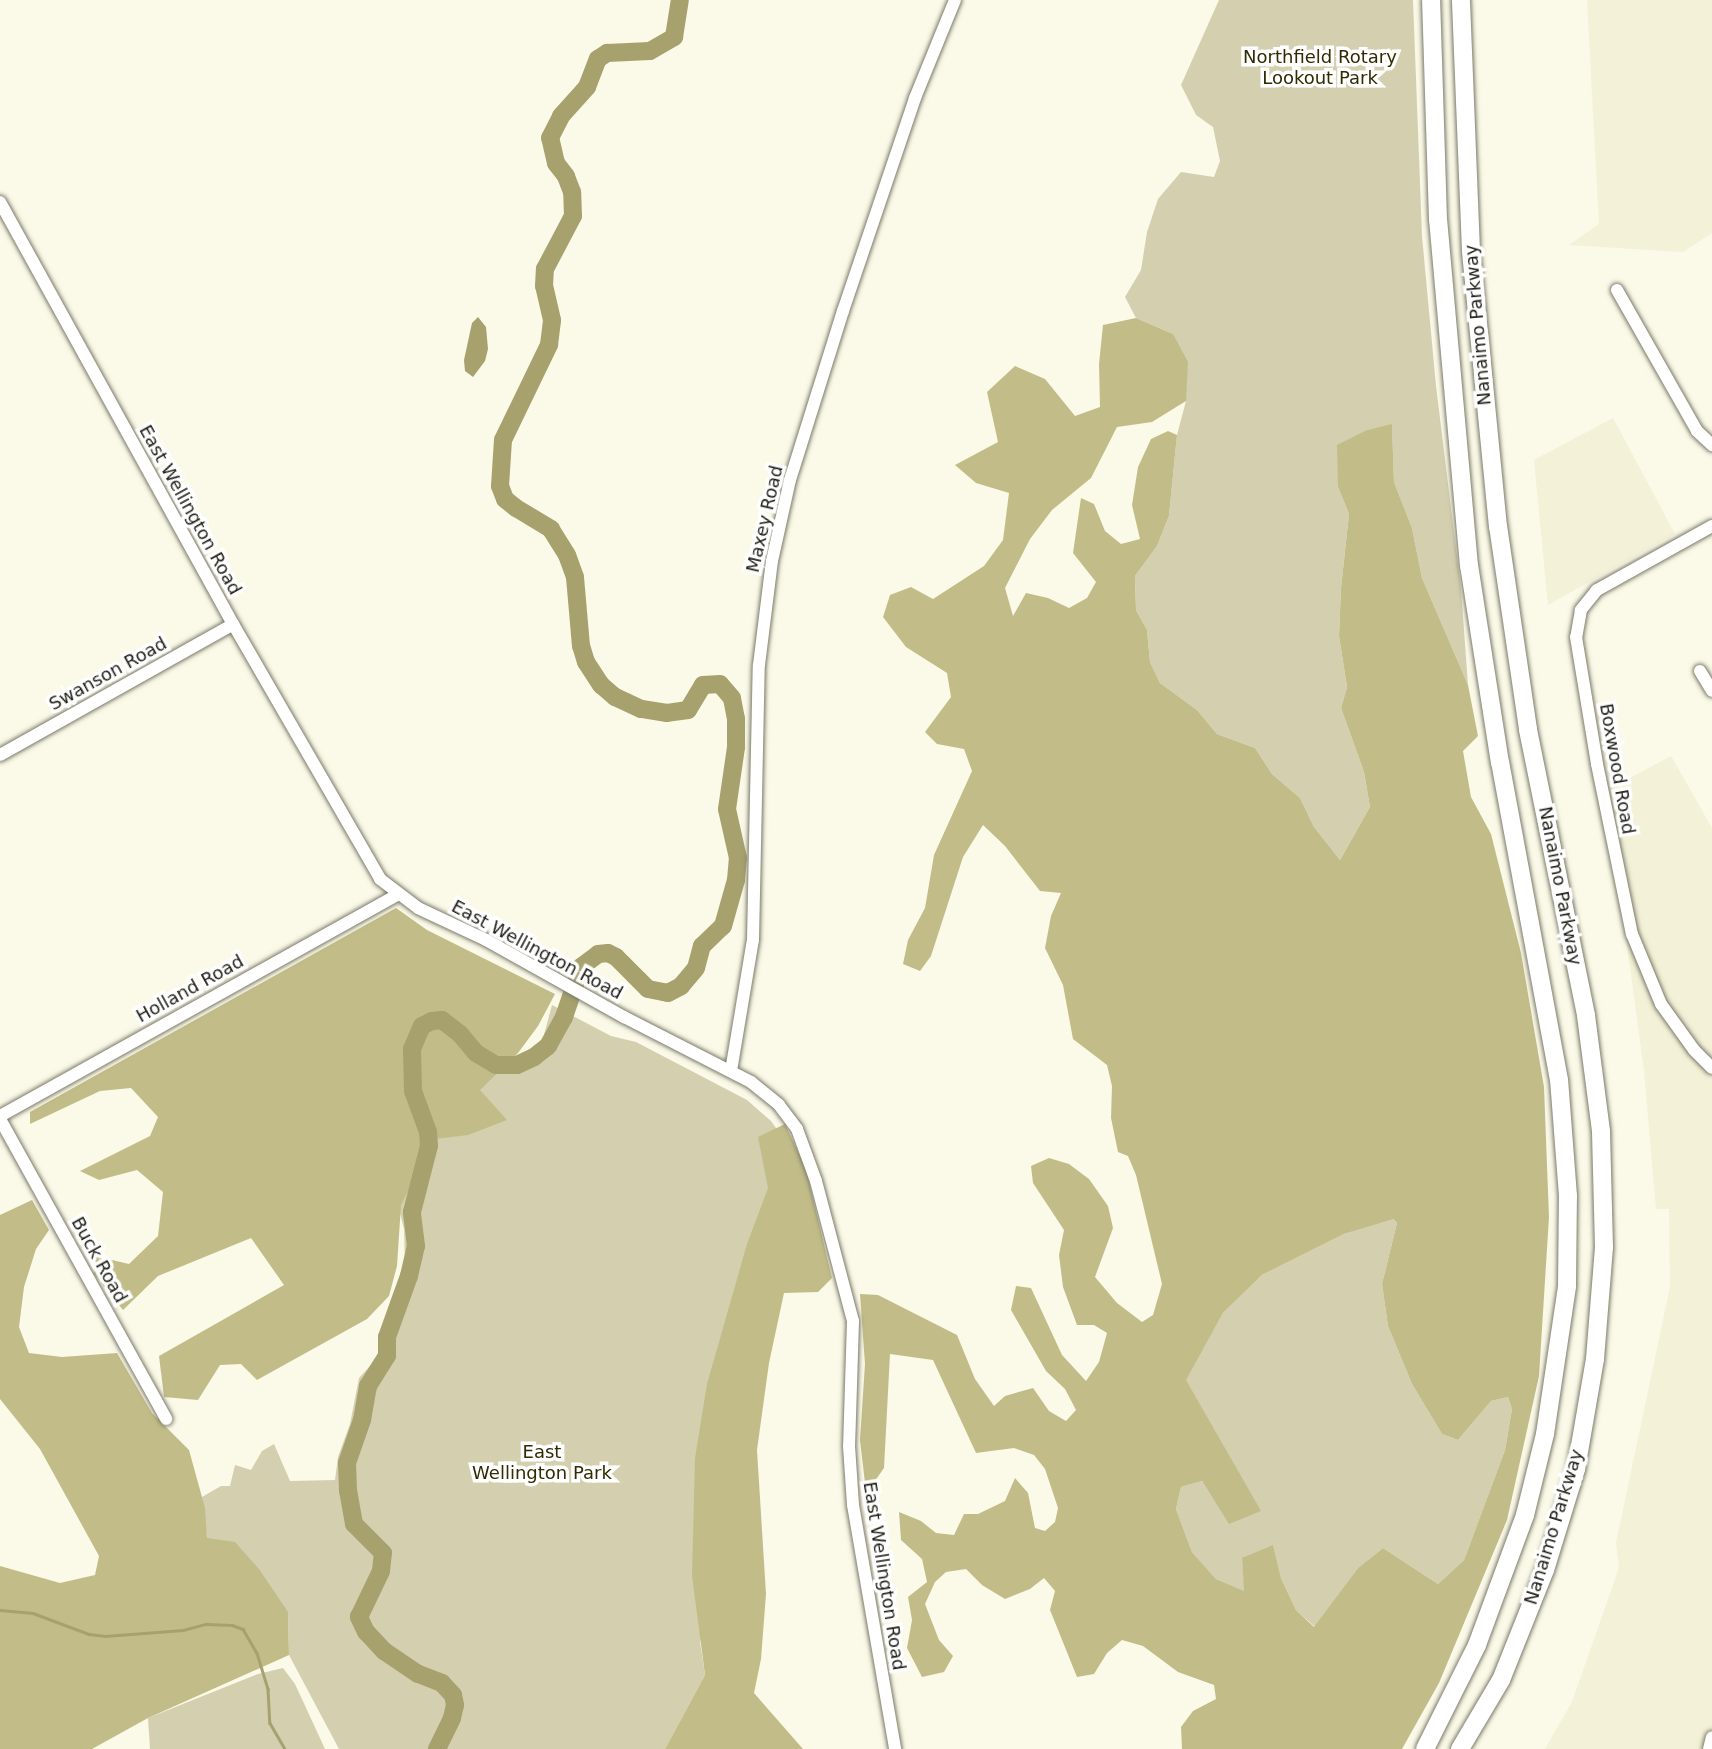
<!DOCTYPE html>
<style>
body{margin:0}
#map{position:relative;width:1712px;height:1749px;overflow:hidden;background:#fbf9e7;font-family:"DejaVu Sans",sans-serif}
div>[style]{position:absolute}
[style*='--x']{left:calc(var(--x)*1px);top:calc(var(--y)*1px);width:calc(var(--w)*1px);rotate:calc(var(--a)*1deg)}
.built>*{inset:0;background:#f3f1d7}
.green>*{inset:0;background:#d3cfaf}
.forest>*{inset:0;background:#c2bd88}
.water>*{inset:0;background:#a7a16e}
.stream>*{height:2.5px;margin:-1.25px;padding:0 1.25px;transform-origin:1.25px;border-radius:1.25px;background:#a7a16e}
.river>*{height:18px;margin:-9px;padding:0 9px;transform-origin:9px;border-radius:9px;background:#a7a16e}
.roads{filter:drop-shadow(0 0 2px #7b7a6a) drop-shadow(0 0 2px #7b7a6a)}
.minor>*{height:12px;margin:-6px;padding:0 6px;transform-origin:6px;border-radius:6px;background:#fff}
.highway>*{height:18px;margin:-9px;padding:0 9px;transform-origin:9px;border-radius:9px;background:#fff}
span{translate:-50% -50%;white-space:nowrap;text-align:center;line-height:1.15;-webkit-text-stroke:7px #fff;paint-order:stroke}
.park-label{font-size:18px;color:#302b00}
.street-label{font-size:18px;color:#1e1e17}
</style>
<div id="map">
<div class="built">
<i style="clip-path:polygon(1587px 0,1712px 0,1712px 233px,1683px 252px,1569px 245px,1599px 224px)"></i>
<i style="clip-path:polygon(1613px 418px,1675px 534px,1548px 605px,1534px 460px)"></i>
<i style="clip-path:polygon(1671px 756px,1712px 828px,1712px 1749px,1545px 1749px,1572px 1702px,1619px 1568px,1616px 1543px,1670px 1287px,1669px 1209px,1656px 1209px,1644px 1071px,1616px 862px,1602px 793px)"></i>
</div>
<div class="green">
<i style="clip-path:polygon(1219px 0,1413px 0,1422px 236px,1436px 386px,1461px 589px,1468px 685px,1422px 578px,1412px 528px,1394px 482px,1392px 425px,1367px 430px,1338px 487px,1349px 514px,1341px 588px,1339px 636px,1347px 687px,1341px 708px,1364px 772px,1370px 807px,1340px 860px,1314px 827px,1300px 798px,1272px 774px,1255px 748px,1217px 734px,1197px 710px,1160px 683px,1150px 662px,1147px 630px,1136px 610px,1135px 576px,1157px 546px,1169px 516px,1177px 435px,1186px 401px,1173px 334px,1136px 318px,1125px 297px,1141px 270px,1147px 232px,1158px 199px,1181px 172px,1214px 177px,1220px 161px,1213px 127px,1196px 115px,1181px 85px)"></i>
<i style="clip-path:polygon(552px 1005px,611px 1036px,636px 1042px,747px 1100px,771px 1121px,783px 1138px,783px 1287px,700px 1642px,705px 1675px,665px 1749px,339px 1749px,289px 1655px,288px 1612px,207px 1538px,202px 1497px,221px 1486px,230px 1486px,235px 1465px,251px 1470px,262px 1451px,274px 1444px,290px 1481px,335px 1480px,338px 1457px,350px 1424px,359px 1378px,381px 1354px,387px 1342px,390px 1302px,405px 1264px,404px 1229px,399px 1209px,402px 1164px,499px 1070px,541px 1046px)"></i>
<i style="clip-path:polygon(1392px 1218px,1397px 1223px,1382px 1284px,1388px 1326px,1412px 1384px,1442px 1434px,1458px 1440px,1491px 1401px,1508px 1397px,1512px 1409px,1505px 1450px,1464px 1560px,1438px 1584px,1383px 1548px,1358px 1568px,1315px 1627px,1296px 1610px,1281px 1578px,1273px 1546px,1242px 1559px,1245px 1592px,1216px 1579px,1192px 1552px,1176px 1509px,1181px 1487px,1202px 1481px,1229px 1523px,1185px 1380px,1223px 1313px,1262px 1275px,1344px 1234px)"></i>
<i style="clip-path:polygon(283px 1668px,295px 1684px,325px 1749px,150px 1749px,148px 1718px,258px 1674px)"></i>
</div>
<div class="forest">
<i style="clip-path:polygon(evenodd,1136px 318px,1173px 334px,1188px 362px,1186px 401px,1152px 422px,1117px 427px,1091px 478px,1052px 510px,1030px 539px,1005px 588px,1013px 616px,1026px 593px,1048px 598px,1069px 608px,1087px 598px,1096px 582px,1073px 553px,1081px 498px,1094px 504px,1105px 531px,1121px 544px,1140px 539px,1132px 505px,1138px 467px,1151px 439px,1168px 431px,1177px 435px,1169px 516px,1157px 546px,1135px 576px,1136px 610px,1147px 630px,1150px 662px,1160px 683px,1197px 710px,1217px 734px,1255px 748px,1272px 774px,1300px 798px,1314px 827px,1340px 860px,1370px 807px,1364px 772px,1341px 708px,1347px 687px,1339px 636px,1341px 588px,1349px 514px,1338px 487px,1337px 445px,1367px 430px,1392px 424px,1394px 482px,1412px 528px,1422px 578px,1468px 685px,1478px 736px,1463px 751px,1471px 797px,1491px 834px,1521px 953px,1544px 1087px,1549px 1217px,1539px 1376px,1507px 1520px,1439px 1683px,1402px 1749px,1182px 1749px,1181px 1727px,1193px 1711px,1216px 1699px,1214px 1685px,1178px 1672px,1143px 1646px,1122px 1640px,1107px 1653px,1094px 1674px,1077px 1677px,1050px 1610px,1055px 1591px,1044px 1578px,1030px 1589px,1005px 1599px,982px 1585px,966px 1569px,946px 1572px,935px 1582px,925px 1604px,939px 1640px,953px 1656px,944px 1672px,922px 1677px,907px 1648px,912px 1620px,908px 1597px,927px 1582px,922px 1559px,901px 1540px,899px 1512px,921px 1521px,936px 1533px,954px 1535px,964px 1514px,978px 1514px,1005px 1501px,1015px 1478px,1028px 1493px,1035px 1528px,1045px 1531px,1055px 1522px,1058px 1508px,1045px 1469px,1034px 1455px,1014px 1448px,976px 1453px,933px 1360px,890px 1354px,884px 1468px,872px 1485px,865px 1483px,860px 1440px,865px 1364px,860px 1294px,878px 1295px,957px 1335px,975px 1379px,994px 1406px,1005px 1396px,1033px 1388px,1049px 1411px,1066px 1421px,1076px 1410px,1065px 1389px,1046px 1371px,1011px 1310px,1016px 1286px,1031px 1288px,1062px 1355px,1086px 1381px,1099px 1362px,1107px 1333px,1094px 1325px,1077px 1325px,1063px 1287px,1059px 1255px,1064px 1230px,1033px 1183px,1031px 1166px,1049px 1158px,1069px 1164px,1089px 1179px,1108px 1206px,1113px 1228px,1095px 1277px,1117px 1303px,1142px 1322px,1153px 1315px,1162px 1284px,1136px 1175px,1128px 1156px,1118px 1152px,1111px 1118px,1112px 1086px,1107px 1065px,1073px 1039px,1063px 985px,1045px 948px,1051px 916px,1061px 893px,1040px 891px,1005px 846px,983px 825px,963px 857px,931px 956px,920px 971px,903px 964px,908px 940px,925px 908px,934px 855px,972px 771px,964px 749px,937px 744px,925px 732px,951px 697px,947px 673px,906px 647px,883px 617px,890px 595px,911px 587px,933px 599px,984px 566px,1003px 540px,1009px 493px,976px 483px,955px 465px,998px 442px,987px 392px,1015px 366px,1045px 379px,1075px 416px,1100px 407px,1099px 364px,1103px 325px,1136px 318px,1393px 1219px,1397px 1223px,1382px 1284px,1388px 1326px,1412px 1384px,1442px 1434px,1458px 1440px,1491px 1401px,1508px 1397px,1512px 1409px,1505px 1450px,1464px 1560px,1438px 1584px,1383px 1548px,1358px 1568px,1314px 1627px,1296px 1610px,1281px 1578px,1273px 1545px,1242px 1558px,1244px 1591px,1216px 1579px,1192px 1552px,1176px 1509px,1181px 1487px,1202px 1481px,1229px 1524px,1261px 1511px,1186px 1380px,1223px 1313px,1262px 1275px,1344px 1234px,1393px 1219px)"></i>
<i style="clip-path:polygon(396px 908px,427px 930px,555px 994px,538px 1026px,518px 1053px,480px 1090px,507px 1120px,468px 1135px,435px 1139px,401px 1205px,397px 1266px,389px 1296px,367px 1319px,257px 1380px,241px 1364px,220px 1365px,198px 1400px,164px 1397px,159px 1356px,284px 1285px,251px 1238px,158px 1276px,123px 1310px,94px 1274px,95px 1256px,129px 1264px,158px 1236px,163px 1192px,137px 1170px,99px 1180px,80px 1171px,150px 1136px,158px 1117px,131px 1088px,100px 1091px,30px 1124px,30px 1112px)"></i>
<i style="clip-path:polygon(785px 1124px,806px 1169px,832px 1278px,818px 1292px,784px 1293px,769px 1363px,757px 1450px,766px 1594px,761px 1659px,754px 1693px,803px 1749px,665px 1749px,705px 1675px,692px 1576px,695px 1458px,707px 1384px,747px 1244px,768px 1188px,758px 1137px)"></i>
<i style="clip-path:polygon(32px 1200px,49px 1230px,36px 1249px,24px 1287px,19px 1327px,29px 1353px,62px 1357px,117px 1353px,152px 1413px,189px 1450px,205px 1508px,207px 1538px,235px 1542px,259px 1569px,288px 1612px,289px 1655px,148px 1718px,92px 1749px,0 1749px,0 1566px,60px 1583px,95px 1575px,99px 1556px,40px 1449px,0 1399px,0 1215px)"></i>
</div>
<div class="water">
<i style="clip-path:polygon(478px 317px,486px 327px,488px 349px,485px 361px,473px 377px,465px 371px,464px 360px,472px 323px)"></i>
</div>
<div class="stream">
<i style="--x:0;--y:1610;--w:33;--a:5"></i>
<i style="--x:33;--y:1613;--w:60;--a:20.6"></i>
<i style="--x:89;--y:1634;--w:16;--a:7"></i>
<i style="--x:105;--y:1636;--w:78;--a:-4.4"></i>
<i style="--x:183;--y:1630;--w:24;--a:-15"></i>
<i style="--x:206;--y:1624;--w:26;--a:2"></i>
<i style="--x:232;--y:1625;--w:12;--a:20"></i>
<i style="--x:243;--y:1629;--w:28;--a:60"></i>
<i style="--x:257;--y:1653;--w:38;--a:73"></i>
<i style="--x:268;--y:1689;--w:34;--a:87"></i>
<i style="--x:270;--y:1723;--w:30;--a:60"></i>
</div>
<div class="river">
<i style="--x:437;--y:1749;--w:34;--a:-64"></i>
<i style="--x:452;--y:1718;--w:13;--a:-77"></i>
<i style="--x:455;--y:1705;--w:10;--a:-101"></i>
<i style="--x:453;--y:1695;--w:16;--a:-133"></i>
<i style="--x:442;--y:1683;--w:26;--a:-159"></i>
<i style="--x:418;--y:1674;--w:41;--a:-145.9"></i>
<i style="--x:384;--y:1651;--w:26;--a:-133"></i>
<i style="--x:366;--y:1632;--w:17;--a:-115"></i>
<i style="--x:359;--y:1617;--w:51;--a:-64.4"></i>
<i style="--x:381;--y:1571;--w:18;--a:-84"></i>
<i style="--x:383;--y:1553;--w:41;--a:-135"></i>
<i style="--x:354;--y:1524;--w:34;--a:-100"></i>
<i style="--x:348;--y:1491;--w:28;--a:-92"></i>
<i style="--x:347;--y:1463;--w:46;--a:-70.8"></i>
<i style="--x:362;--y:1420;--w:35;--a:-80"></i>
<i style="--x:368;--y:1386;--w:36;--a:-58"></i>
<i style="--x:387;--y:1356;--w:19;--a:-90"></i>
<i style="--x:387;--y:1337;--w:65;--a:-70.2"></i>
<i style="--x:409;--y:1276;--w:31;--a:-77"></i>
<i style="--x:416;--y:1246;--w:34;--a:-97"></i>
<i style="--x:412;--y:1212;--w:68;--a:-75.6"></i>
<i style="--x:429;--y:1146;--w:14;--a:-94"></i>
<i style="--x:428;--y:1132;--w:44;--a:-110.1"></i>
<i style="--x:413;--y:1091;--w:42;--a:-91.4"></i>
<i style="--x:412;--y:1049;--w:25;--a:-67"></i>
<i style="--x:422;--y:1026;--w:11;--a:-27"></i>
<i style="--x:432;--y:1021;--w:10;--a:-6"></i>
<i style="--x:442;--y:1020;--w:23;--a:38"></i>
<i style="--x:460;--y:1034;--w:25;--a:50"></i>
<i style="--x:476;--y:1053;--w:23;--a:31"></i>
<i style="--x:496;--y:1065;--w:21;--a:0"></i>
<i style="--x:517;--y:1065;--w:19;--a:-25"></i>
<i style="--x:534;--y:1057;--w:18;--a:-38"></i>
<i style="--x:548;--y:1046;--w:33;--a:-61"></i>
<i style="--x:564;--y:1017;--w:53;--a:-71.2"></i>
<i style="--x:581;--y:967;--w:21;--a:-37"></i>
<i style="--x:598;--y:954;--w:10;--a:-6"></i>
<i style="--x:608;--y:953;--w:9;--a:27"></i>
<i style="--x:616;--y:957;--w:45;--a:45"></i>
<i style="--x:648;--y:989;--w:20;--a:11"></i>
<i style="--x:668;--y:993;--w:15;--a:-28"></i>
<i style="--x:681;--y:986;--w:23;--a:-50"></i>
<i style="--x:696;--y:968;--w:23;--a:-75"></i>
<i style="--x:702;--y:946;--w:29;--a:-44"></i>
<i style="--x:723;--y:926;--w:48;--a:-74.2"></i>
<i style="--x:736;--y:880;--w:22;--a:-85"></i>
<i style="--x:738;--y:858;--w:50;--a:-102.7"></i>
<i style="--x:727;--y:809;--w:63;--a:-81.7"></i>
<i style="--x:736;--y:747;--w:28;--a:-90"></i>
<i style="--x:736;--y:719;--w:21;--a:-101"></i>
<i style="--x:732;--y:698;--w:18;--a:-131"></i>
<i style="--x:720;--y:684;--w:17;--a:177"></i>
<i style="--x:703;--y:685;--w:29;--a:121"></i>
<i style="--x:688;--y:710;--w:21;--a:172"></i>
<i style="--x:667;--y:713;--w:26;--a:-171"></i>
<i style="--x:641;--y:709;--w:29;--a:-155"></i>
<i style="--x:615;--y:697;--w:18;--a:-139"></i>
<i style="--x:601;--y:685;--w:27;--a:-123"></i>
<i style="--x:586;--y:662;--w:17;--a:-107"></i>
<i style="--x:581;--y:646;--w:69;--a:-95"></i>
<i style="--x:575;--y:577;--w:23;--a:-110"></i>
<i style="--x:567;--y:555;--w:31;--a:-122"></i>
<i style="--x:551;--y:529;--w:41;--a:-149"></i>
<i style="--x:516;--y:508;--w:14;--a:-141"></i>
<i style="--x:505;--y:499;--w:14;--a:-111"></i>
<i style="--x:500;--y:486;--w:46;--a:-86.3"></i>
<i style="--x:503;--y:440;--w:106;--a:-64.2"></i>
<i style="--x:549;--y:345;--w:25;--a:-83"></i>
<i style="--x:552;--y:320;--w:35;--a:-103"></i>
<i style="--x:544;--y:286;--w:17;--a:-87"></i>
<i style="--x:545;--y:269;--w:60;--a:-62.2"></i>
<i style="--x:573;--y:216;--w:24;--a:-92"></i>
<i style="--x:572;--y:192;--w:17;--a:-111"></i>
<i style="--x:566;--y:176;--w:16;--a:-128"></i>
<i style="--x:556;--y:163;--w:26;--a:-103"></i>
<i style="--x:550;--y:138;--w:25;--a:-63"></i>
<i style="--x:561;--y:116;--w:39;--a:-48"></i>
<i style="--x:587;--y:87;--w:30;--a:-69"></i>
<i style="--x:598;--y:59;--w:11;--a:-34"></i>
<i style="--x:607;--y:53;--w:43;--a:-2.7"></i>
<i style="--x:650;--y:51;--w:28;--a:-30"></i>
<i style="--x:674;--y:37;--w:37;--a:-81"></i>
</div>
<div class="roads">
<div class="minor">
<i style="--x:0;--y:202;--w:482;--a:61.1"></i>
<i style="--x:233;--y:624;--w:294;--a:60"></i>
<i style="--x:380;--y:879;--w:48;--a:37.3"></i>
<i style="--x:418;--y:908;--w:75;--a:25.2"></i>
<i style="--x:486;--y:940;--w:158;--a:29.2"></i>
<i style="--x:624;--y:1017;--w:143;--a:27.1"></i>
<i style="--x:751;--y:1082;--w:36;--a:39"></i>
<i style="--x:779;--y:1105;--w:30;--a:53"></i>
<i style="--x:797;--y:1129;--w:55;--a:69.9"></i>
<i style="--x:816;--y:1181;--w:145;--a:75.2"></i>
<i style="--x:853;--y:1321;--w:125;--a:91.8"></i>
<i style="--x:849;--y:1446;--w:59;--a:86.1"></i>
<i style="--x:853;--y:1505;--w:248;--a:80.2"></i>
<i style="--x:1617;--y:290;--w:162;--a:60.4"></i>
<i style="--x:1697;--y:431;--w:21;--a:43"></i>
<i style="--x:1712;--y:526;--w:132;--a:150.9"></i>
<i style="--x:1597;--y:590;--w:26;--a:129"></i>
<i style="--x:1581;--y:610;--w:27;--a:100"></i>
<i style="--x:1576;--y:637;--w:129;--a:80.6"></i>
<i style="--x:1597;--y:764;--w:174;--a:78.4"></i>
<i style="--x:1632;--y:934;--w:76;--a:67.5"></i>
<i style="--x:1661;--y:1004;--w:57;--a:54.3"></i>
<i style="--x:1694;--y:1050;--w:25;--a:45"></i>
<i style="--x:1700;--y:671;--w:23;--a:59"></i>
<i style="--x:0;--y:755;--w:267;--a:-29.3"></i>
<i style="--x:731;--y:1071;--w:133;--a:-80.5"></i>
<i style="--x:753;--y:940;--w:275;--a:-88.8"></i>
<i style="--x:759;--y:665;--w:105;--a:-82.9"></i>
<i style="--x:772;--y:561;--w:83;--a:-77.5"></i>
<i style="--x:790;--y:480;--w:177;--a:-72.6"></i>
<i style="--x:843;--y:311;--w:225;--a:-71.3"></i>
<i style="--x:915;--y:98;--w:106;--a:-67.8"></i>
<i style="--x:0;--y:1116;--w:454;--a:-29.1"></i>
<i style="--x:0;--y:1119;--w:343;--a:61"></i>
<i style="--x:1709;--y:1749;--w:12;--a:-76"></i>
</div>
<div class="highway">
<i style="--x:1425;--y:1749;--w:116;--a:-63.4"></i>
<i style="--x:1477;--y:1645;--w:139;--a:-69.7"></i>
<i style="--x:1525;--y:1515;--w:83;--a:-76.1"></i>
<i style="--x:1545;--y:1434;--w:150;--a:-81.5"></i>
<i style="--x:1567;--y:1286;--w:90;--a:-89.4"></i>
<i style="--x:1568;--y:1196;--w:116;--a:-94.4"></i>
<i style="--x:1559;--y:1080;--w:322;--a:-100.5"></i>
<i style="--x:1500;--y:763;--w:199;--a:-98.9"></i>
<i style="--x:1469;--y:566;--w:347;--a:-95.1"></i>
<i style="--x:1438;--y:220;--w:220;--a:-91.8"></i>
<i style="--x:1460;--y:1749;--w:80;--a:-59.3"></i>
<i style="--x:1501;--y:1680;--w:118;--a:-68.2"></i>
<i style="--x:1545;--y:1570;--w:106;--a:-72.9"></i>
<i style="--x:1576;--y:1469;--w:112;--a:-80.2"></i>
<i style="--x:1595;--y:1359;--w:112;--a:-85.4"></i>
<i style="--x:1604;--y:1247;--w:116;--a:-91.5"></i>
<i style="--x:1601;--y:1131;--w:117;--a:-97.4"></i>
<i style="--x:1586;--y:1015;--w:292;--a:-101.5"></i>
<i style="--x:1528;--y:729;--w:204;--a:-98.4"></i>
<i style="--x:1498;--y:527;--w:277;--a:-95.6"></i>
<i style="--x:1471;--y:251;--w:251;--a:-92.3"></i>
</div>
</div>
<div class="park-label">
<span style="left:1320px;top:68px">Northfield Rotary<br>Lookout Park</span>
<span style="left:542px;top:1463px">East<br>Wellington Park</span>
</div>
<div class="street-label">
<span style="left:1478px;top:325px;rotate:-95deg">Nanaimo Parkway</span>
<span style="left:190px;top:510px;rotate:61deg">East Wellington Road</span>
<span style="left:765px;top:519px;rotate:-77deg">Maxey Road</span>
<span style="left:108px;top:674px;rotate:-29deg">Swanson Road</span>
<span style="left:1617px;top:769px;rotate:80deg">Boxwood Road</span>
<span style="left:1560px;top:886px;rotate:79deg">Nanaimo Parkway</span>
<span style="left:537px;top:950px;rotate:28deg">East Wellington Road</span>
<span style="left:190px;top:989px;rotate:-29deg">Holland Road</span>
<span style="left:99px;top:1260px;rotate:61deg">Buck Road</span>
<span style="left:1554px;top:1527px;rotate:-73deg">Nanaimo Parkway</span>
<span style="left:884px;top:1576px;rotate:81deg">East Wellington Road</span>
</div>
</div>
